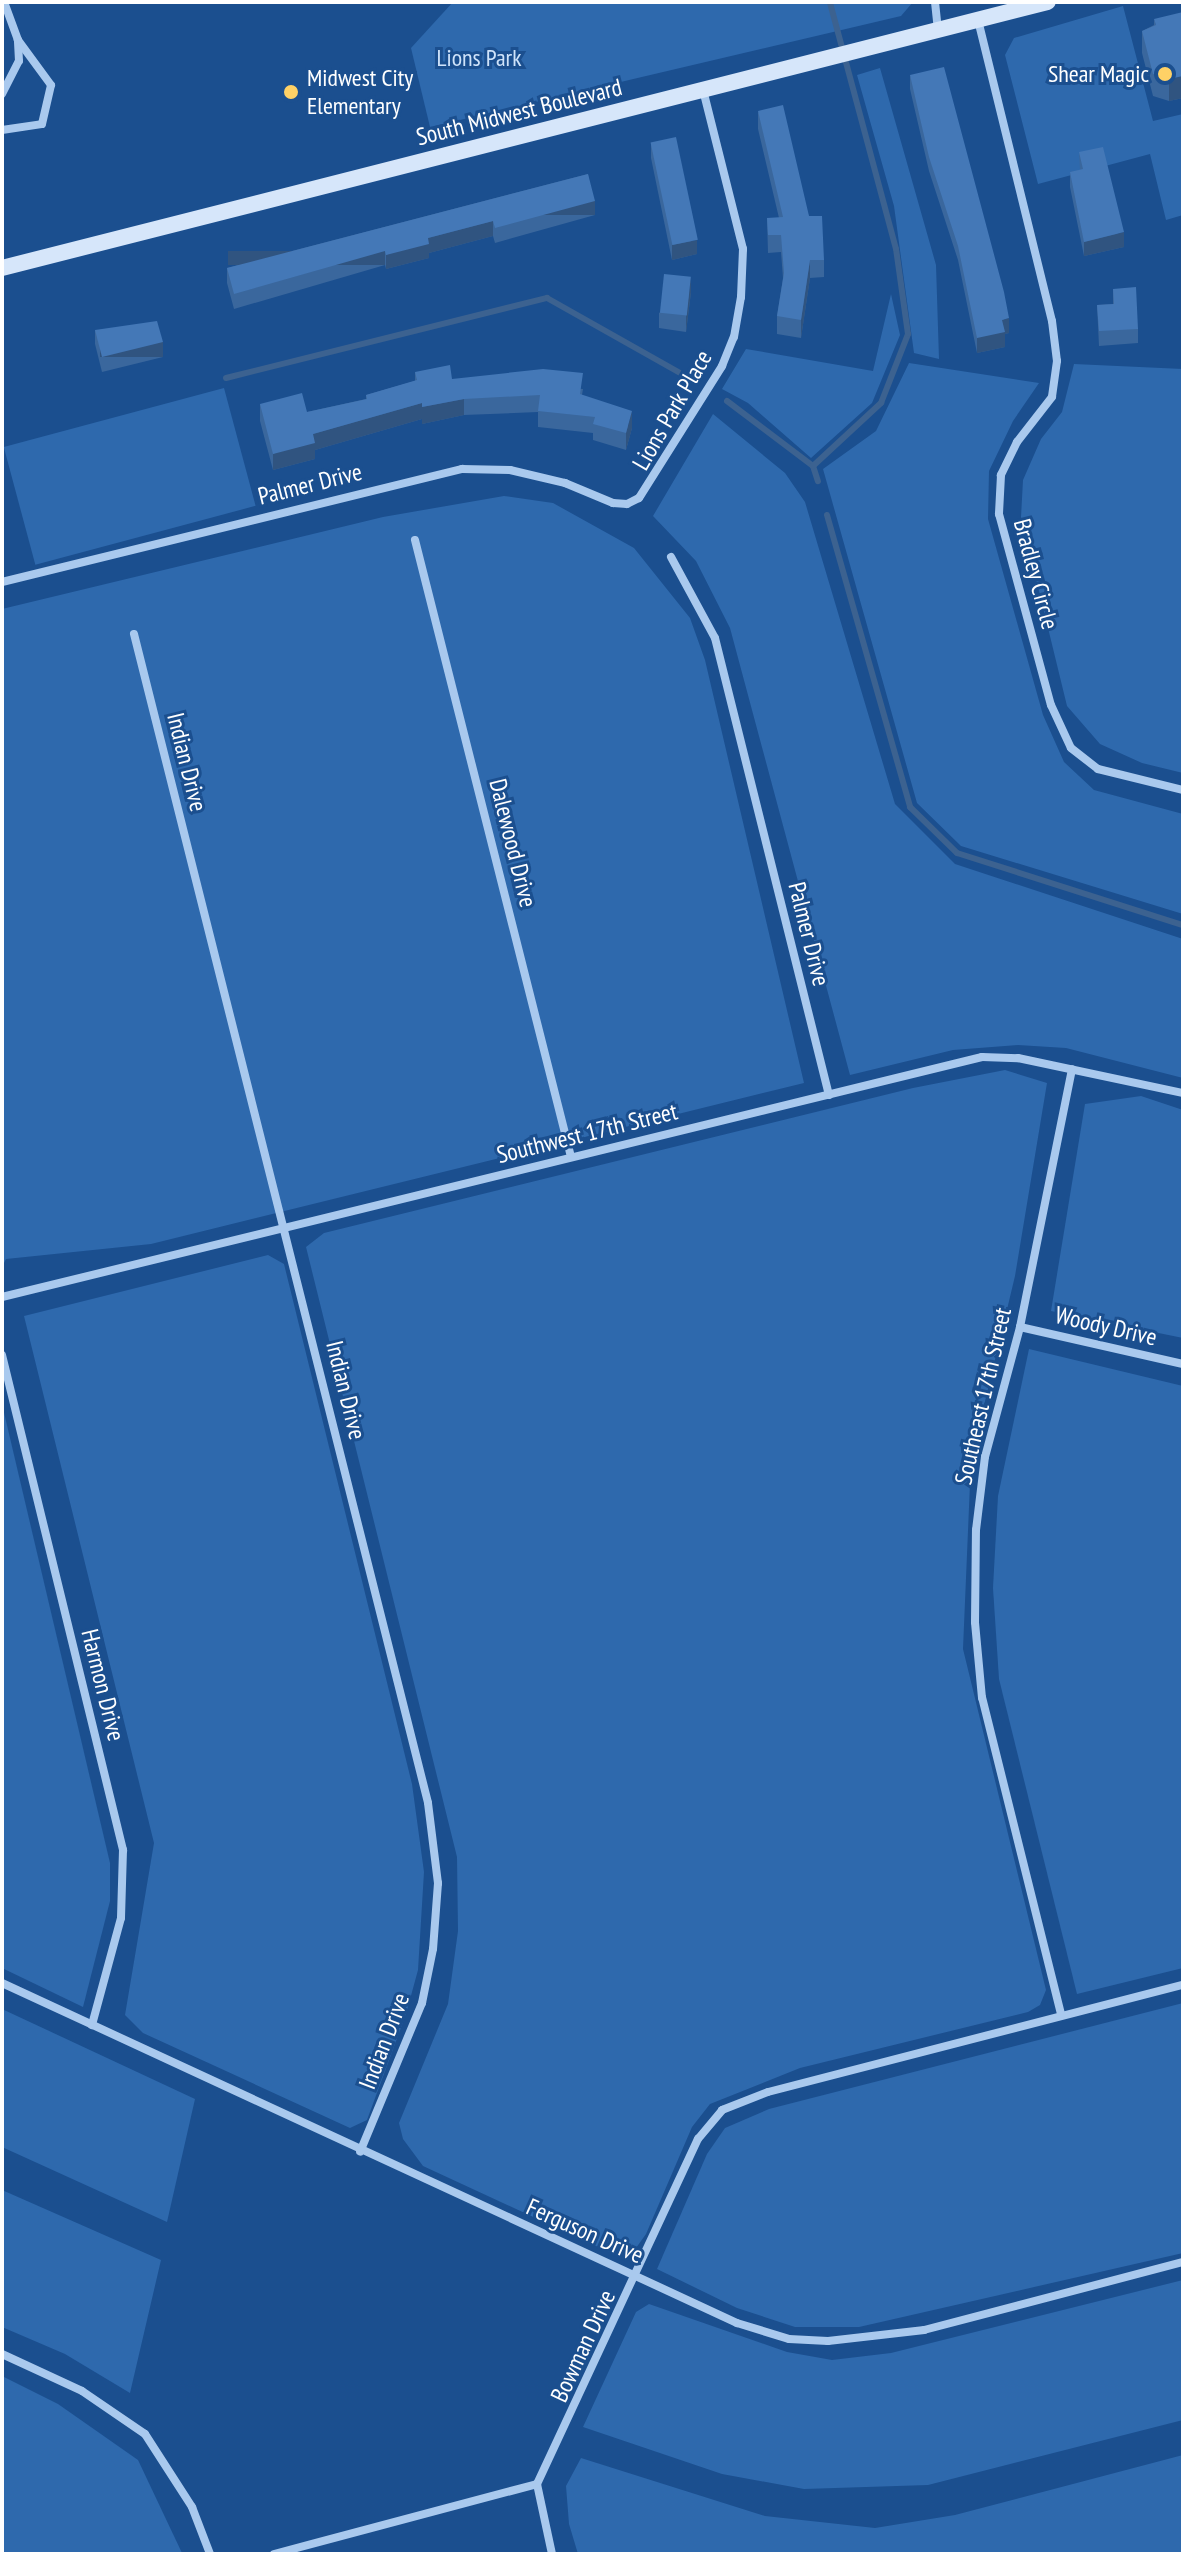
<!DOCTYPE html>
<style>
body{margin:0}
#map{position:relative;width:1185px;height:2556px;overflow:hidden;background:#1b4f8f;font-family:"PT Sans Narrow",sans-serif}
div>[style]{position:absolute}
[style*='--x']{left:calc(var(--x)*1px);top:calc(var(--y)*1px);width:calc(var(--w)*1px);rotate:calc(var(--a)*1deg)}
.green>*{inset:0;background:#2e69ad;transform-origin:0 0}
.stream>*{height:6px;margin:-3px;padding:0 3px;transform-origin:3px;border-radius:3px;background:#3c6290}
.minor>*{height:8px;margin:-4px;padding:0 4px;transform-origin:4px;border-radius:4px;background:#a9c9ee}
.secondary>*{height:16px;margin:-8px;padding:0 8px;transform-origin:8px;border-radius:8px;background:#d6e6fa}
.wall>*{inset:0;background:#3a679d}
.shaded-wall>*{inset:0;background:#305480;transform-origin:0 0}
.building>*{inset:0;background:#4478b7;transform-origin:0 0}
.dots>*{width:22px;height:22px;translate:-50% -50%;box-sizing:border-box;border:4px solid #1b4f8f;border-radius:50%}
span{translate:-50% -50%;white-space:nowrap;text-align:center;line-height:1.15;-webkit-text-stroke:6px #1b4f8f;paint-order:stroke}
.park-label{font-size:24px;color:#cfe3fa}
.poi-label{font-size:24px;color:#fff}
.right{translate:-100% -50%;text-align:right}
.left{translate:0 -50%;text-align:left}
.street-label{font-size:24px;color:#fff}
.frame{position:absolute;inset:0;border:4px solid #fff;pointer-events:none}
</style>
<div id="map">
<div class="green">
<i style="clip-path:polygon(453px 2px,913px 2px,901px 16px,430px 127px,411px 48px)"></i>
<i style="clip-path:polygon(1123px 6px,1153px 121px,1183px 114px,1183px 215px,1166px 220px,1150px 154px,1038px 184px,1005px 55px,1014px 38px)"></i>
<i style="clip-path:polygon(880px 68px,936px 265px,939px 359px,914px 353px,894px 206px,857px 75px)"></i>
<i style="clip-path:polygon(891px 294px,900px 335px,872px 403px,811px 458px,748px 403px,722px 389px,746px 349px,873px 371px)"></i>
<i style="clip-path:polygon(909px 363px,1039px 383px,1013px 421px,989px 471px,988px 519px,1043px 715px,1064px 762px,1094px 790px,1183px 814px,1183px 914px,961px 846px,917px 803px,823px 469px,876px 431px)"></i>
<i style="clip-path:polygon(1074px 364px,1183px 369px,1183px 773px,1142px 763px,1100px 744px,1067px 706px,1021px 517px,1023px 480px,1041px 439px,1062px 412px)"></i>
<i style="left:224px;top:388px;width:122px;height:228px;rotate:75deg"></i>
<i style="clip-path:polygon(713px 414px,785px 473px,805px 502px,895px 804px,955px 864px,1183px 939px,1183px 1078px,1066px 1048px,1018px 1045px,953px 1050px,850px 1075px,730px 628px,696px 561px,653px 516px)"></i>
<i style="clip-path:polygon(504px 496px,553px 503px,634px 548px,690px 618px,705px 660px,804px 1083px,151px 1244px,6px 1259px,2px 1267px,2px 609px,383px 517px)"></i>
<i style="clip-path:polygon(1005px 1070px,1047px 1083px,1015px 1276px,971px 1460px,963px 1649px,1046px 1990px,1040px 2005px,1028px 2012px,800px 2068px,710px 2104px,692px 2127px,646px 2234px,636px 2248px,609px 2252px,423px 2166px,403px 2139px,399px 2123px,448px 2004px,458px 1931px,457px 1857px,306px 1247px,324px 1233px,913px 1088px)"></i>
<i style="clip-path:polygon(1141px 1096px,1183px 1110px,1183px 1338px,1051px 1311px,1085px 1104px)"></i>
<i style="clip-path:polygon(268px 1255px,284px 1264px,412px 1784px,424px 1872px,418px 1970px,406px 2014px,367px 2120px,350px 2128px,143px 2033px,125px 2015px,154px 1843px,24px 1316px)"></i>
<i style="clip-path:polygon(1029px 1349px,1183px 1386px,1183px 1968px,1077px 1994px,999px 1679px,993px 1588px,998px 1496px)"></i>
<i style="clip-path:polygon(2px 1404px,110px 1863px,110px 1901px,83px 2007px,2px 1968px)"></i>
<i style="clip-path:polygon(1183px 2003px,1183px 2253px,859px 2327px,795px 2327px,737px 2308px,657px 2269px,707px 2154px,725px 2128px,769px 2109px)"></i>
<i style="clip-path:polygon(2px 2009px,195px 2099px,167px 2222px,2px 2147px)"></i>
<i style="clip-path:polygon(2px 2190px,161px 2260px,130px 2393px,65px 2354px,2px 2327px)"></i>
<i style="clip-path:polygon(1183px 2280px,1183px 2420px,928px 2485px,804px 2489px,722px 2474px,583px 2427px,636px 2312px,649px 2304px,787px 2352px,832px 2360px,891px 2353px)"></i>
<i style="clip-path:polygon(2px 2376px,58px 2404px,138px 2460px,182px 2553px,2px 2554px)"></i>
<i style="clip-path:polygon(1183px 2455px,1183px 2554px,578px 2554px,569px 2524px,566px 2486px,581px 2458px,765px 2516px,875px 2528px,955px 2515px)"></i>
</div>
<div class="stream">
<i style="--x:226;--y:378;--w:331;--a:-14"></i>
<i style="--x:547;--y:298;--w:165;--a:29.4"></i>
<i style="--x:727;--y:401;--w:108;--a:37.1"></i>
<i style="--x:813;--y:466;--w:16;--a:72"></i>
<i style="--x:813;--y:466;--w:93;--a:-42.8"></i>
<i style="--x:881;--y:403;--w:74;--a:-68.6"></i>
<i style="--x:908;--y:334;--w:86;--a:-98"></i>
<i style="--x:896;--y:249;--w:256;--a:-105"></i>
<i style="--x:827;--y:515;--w:304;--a:74.1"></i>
<i style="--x:910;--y:807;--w:66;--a:44.4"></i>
<i style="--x:957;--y:853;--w:237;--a:17.7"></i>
</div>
<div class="minor">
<i style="--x:935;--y:2;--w:27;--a:84"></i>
<i style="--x:978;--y:20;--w:310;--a:76.2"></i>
<i style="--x:1052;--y:321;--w:40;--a:82.9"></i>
<i style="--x:1057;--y:361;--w:36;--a:98"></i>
<i style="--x:1052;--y:397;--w:57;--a:127.9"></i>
<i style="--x:1017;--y:442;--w:37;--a:116"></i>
<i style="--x:1001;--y:475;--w:39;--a:93"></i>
<i style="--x:999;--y:514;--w:198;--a:74.8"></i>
<i style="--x:1051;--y:705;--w:47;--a:65.1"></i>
<i style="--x:1071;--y:748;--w:34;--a:38"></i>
<i style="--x:1098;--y:769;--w:88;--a:13.9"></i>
<i style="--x:2;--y:94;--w:37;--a:-63"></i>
<i style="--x:19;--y:61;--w:21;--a:-93"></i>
<i style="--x:2;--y:130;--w:40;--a:-8.5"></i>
<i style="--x:42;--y:124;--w:40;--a:-77"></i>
<i style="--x:51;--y:85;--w:56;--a:-126.3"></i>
<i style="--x:18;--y:40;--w:40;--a:-110.2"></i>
<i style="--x:415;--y:540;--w:636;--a:75.81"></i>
<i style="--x:671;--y:557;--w:92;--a:61.5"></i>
<i style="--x:715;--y:638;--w:471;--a:76"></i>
<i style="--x:2;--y:582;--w:474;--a:-13.8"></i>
<i style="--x:462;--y:469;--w:48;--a:1.2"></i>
<i style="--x:510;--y:470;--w:57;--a:13.3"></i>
<i style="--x:565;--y:483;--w:52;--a:22.6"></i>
<i style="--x:613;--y:503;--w:14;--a:4"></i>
<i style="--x:627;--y:504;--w:13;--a:-27"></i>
<i style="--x:639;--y:498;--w:156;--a:-57.8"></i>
<i style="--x:722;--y:366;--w:31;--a:-68"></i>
<i style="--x:734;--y:337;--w:41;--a:-80.1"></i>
<i style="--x:741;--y:297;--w:48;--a:-87.6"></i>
<i style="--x:743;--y:249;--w:164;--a:-104.1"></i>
<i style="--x:134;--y:634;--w:1205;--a:75.88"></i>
<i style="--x:428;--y:1803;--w:81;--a:82.9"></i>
<i style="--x:438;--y:1883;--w:66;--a:94.3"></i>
<i style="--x:433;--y:1949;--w:55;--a:101.5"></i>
<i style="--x:422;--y:2003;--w:161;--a:112.6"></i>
<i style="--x:2;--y:1297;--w:1009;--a:-13.76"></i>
<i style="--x:982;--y:1057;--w:36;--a:2"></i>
<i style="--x:1018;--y:1058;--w:169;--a:12"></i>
<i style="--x:1020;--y:1327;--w:167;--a:12.8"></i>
<i style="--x:2;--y:1355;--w:510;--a:76.26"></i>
<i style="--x:123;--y:1850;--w:68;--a:91.7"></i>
<i style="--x:121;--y:1918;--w:111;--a:105.2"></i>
<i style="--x:2;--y:1983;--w:810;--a:24.82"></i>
<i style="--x:737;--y:2323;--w:54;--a:17.1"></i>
<i style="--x:789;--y:2339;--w:39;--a:3"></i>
<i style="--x:828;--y:2341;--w:97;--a:-6.5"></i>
<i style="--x:924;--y:2330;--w:268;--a:-14.7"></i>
<i style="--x:1061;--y:2014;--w:326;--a:-104"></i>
<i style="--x:982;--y:1698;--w:76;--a:-95.3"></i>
<i style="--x:975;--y:1622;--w:92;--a:-89.4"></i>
<i style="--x:976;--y:1530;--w:74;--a:-83"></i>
<i style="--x:985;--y:1457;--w:135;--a:-74.9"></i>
<i style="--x:1020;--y:1327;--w:263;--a:-78.6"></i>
<i style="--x:2;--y:2354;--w:88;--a:24.8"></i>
<i style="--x:82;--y:2391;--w:76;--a:34.3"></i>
<i style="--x:145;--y:2434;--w:87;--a:57.2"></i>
<i style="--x:192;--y:2507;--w:50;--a:69"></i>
<i style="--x:537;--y:2484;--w:72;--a:77.9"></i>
<i style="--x:274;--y:2554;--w:272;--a:-14.9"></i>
<i style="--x:537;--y:2484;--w:381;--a:-65"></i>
<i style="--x:698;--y:2139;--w:38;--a:-50"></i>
<i style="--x:722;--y:2110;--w:49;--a:-21.4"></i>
<i style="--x:768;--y:2092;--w:429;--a:-14.5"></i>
</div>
<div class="secondary">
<i style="--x:2;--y:268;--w:1079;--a:-14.27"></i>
</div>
<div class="wall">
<i style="clip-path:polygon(1154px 19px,1183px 98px,1169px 101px,1153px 96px,1142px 53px,1142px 31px,1154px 25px)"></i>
<i style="clip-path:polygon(910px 75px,1009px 333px,1005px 334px,1005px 347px,977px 353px,958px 260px,929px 171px,910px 89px)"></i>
<i style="clip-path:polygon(758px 111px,809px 216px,824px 260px,824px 277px,810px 278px,801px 338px,777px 334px,777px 316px,783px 278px,781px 252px,768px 253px,767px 218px,779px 218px,758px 129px)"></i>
<i style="clip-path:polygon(651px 143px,697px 254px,672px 260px,651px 158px)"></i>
<i style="clip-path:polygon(1079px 152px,1124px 247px,1084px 256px,1070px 187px,1070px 172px,1080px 170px)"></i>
<i style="clip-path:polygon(588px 174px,595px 215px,495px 243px,493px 236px,429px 253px,429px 258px,386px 269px,385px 265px,234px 309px,227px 283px,227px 268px)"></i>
<i style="clip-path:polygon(1113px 289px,1138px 329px,1138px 343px,1099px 346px,1097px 305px,1113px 304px)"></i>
<i style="clip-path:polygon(691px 292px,686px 332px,659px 328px,659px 313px)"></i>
<i style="clip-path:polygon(95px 330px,163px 357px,102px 372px,95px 344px)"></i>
<i style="clip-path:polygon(415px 372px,452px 379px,583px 389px,582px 395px,632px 428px,626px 450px,593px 440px,593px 433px,538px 427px,538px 412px,464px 415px,422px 424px,422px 419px,315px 450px,315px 459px,273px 470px,260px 421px,260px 404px,307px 412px,366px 399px,366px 395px,415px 381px)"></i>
</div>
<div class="shaded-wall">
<i style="clip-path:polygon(1183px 76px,1183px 98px,1169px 101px,1169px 79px)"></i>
<i style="left:595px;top:201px;width:14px;height:104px;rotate:90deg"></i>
<i style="clip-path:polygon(493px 221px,493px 236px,429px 253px,429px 258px,386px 269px,386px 255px,428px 238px)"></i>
<i style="clip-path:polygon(1124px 232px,1124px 247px,1084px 256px,1084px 242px)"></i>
<i style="clip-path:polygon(697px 240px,697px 254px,672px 260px,672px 245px)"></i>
<i style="left:385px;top:251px;width:14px;height:157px;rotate:90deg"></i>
<i style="clip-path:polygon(810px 260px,810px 278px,801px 338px,801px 320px)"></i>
<i style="clip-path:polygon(691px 277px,691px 292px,686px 332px,686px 317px)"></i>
<i style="clip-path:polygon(1009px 318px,1009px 333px,1005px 334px,1005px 347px,977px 353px,977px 338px,1002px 320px)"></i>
<i style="left:163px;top:342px;width:15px;height:63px;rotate:90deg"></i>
<i style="clip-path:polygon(464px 399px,464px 415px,422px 424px,422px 407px)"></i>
<i style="clip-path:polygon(422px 403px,422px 419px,315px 450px,315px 459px,273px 470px,273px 454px,313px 434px)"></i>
<i style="clip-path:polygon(632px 411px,632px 428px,626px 450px,626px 433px)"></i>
</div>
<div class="building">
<i style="clip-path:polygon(1183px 12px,1183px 76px,1169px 79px,1153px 74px,1142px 31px,1156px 25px,1154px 19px)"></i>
<i style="clip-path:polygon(944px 67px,1004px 292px,1009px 318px,1002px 320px,1005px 332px,977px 338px,958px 246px,929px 157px,910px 75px)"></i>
<i style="clip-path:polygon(783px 105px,809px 216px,822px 216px,824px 260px,810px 260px,801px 320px,777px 316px,784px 273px,781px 235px,768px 235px,767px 218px,783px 217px,758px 111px)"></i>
<i style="left:676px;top:137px;width:105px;height:26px;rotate:78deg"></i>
<i style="clip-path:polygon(1103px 147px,1124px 232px,1084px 242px,1070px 172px,1083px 169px,1079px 152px)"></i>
<i style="clip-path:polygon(588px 174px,595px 201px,495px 228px,493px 221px,428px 238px,429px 244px,386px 255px,385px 251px,234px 294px,227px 268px)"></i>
<i style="left:664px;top:274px;width:27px;height:39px;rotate:6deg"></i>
<i style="clip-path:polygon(1136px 287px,1138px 329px,1099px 331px,1097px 305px,1114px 304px,1113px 289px)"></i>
<i style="clip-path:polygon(157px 321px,163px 342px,102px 357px,95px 330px)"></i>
<i style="clip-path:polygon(450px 365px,452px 379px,543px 369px,583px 373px,580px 394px,632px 411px,626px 433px,593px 424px,595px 417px,538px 411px,540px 395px,464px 399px,422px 407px,422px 403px,313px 434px,315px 443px,273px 454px,260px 404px,302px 393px,307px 412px,367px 399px,366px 395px,417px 380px,415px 372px)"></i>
</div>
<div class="dots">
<i style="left:1165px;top:74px;background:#ffd166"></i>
<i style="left:291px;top:92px;background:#ffd166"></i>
</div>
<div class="park-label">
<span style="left:479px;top:58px">Lions Park</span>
</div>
<div class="poi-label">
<span class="right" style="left:1149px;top:74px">Shear Magic</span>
<span class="left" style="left:307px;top:92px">Midwest City<br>Elementary</span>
</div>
<div class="street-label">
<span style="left:519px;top:112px;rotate:-14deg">South Midwest Boulevard</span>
<span style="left:672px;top:410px;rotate:-60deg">Lions Park Place</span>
<span style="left:310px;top:484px;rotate:-14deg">Palmer Drive</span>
<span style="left:1036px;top:574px;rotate:75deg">Bradley Circle</span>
<span style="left:187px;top:762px;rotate:76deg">Indian Drive</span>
<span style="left:513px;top:843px;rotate:76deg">Dalewood Drive</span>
<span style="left:809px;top:934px;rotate:76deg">Palmer Drive</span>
<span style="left:587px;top:1133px;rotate:-14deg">Southwest 17th Street</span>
<span style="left:1106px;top:1326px;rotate:13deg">Woody Drive</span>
<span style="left:346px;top:1390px;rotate:76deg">Indian Drive</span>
<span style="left:983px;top:1396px;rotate:-77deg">Southeast 17th Street</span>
<span style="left:103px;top:1685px;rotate:76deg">Harmon Drive</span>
<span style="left:384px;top:2041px;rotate:-69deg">Indian Drive</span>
<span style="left:585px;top:2231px;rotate:24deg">Ferguson Drive</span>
<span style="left:583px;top:2346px;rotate:-65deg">Bowman Drive</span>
</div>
<div class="frame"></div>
</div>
